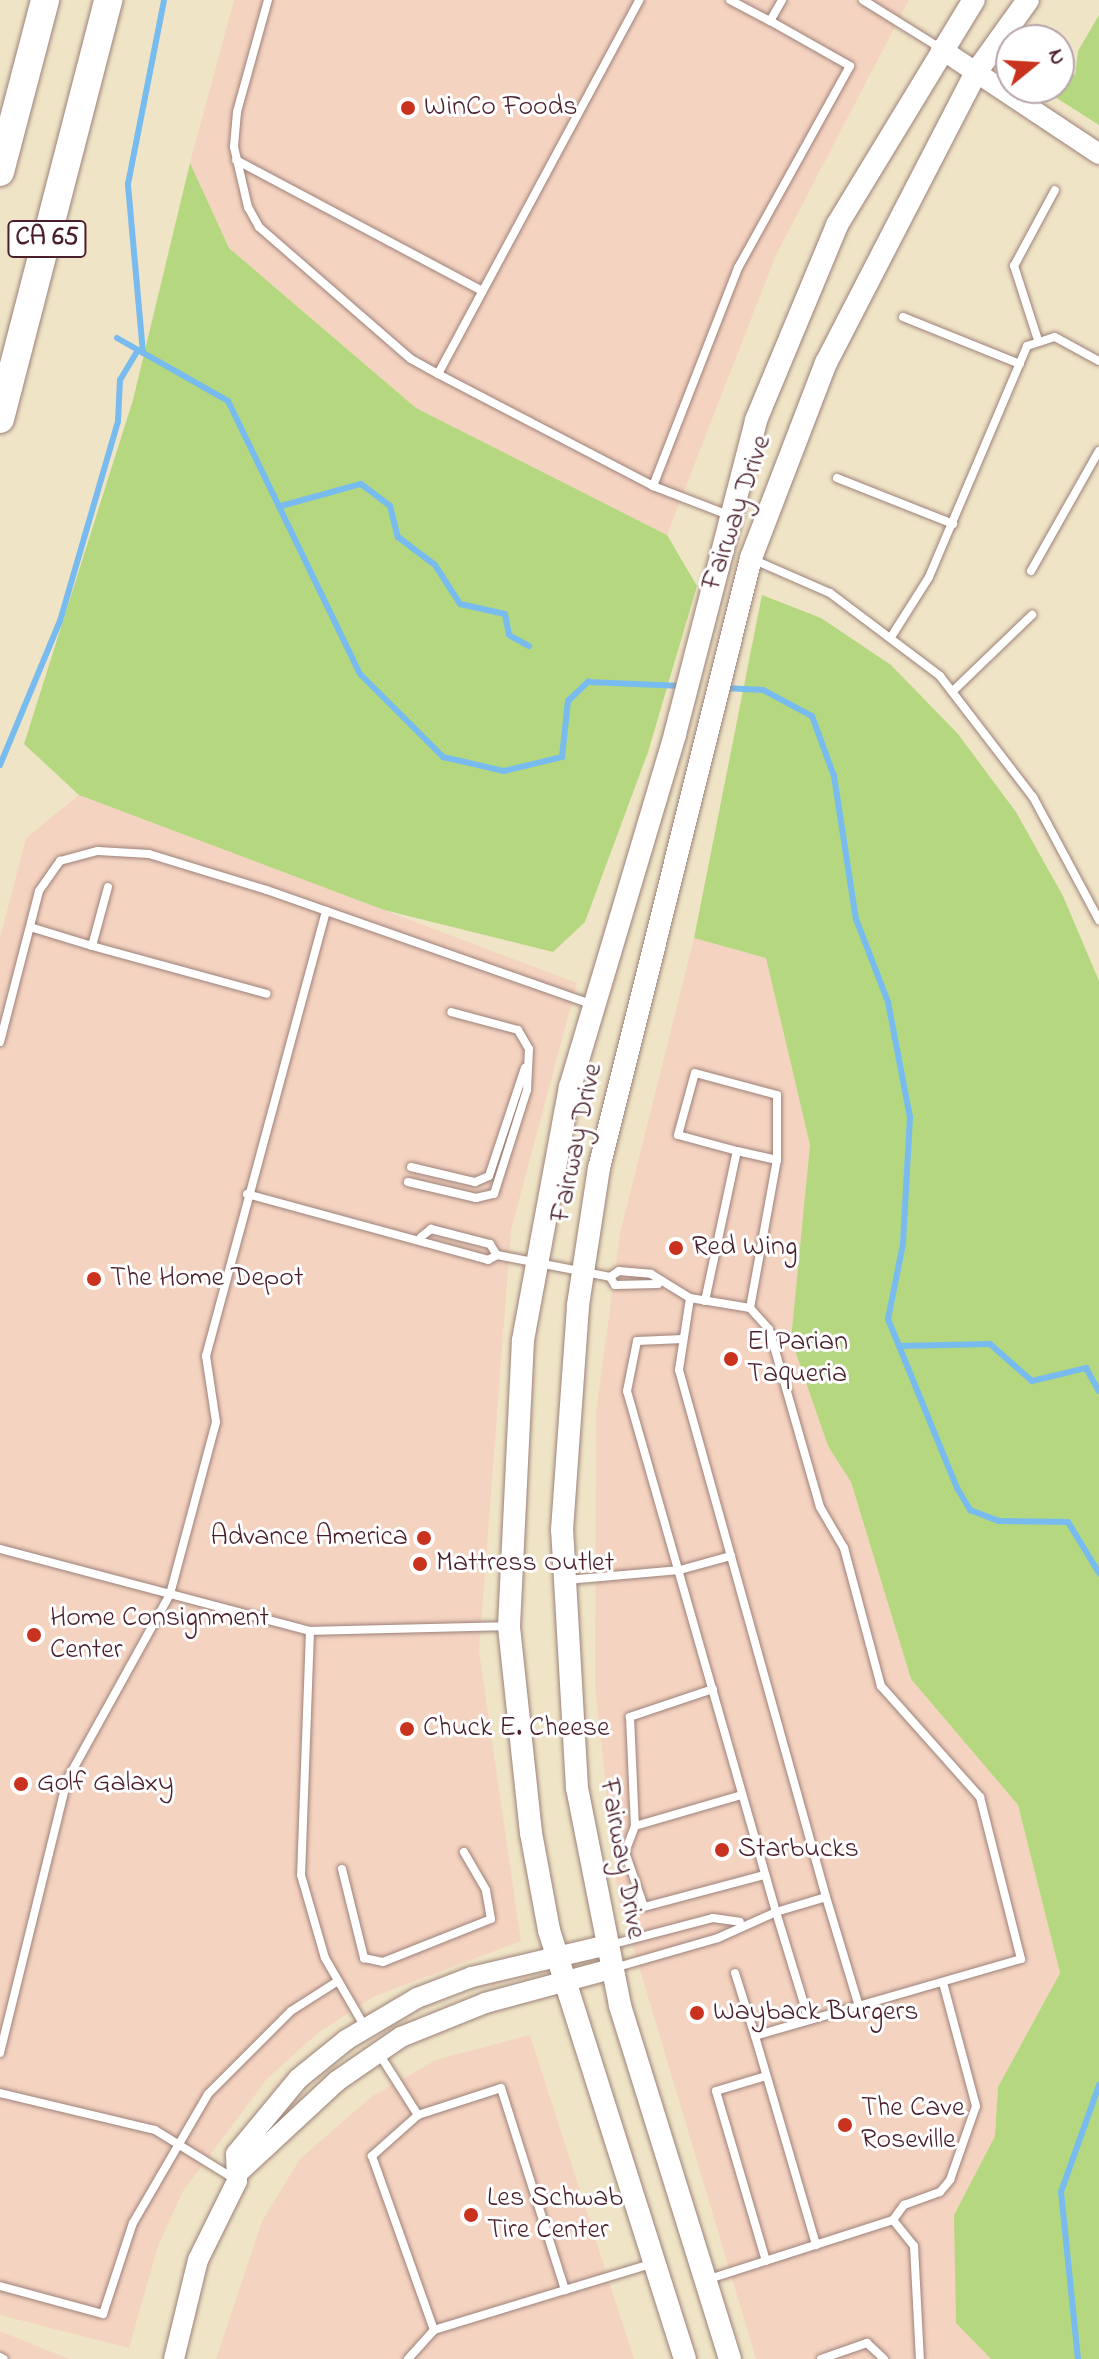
<!DOCTYPE html>
<style>
body{margin:0}
#map{position:relative;width:1099px;height:2359px;overflow:hidden;background:#f0e4c7;font-family:"Indie Flower",sans-serif}
div>[style]{position:absolute}
[style*='--x']{left:calc(var(--x)*1px);top:calc(var(--y)*1px);width:calc(var(--w)*1px);rotate:calc(var(--a)*1deg)}
.built>*{inset:0;background:#f5d3c1}
.green>*{inset:0;background:#b5d77f}
.stream>*{height:6px;margin:-3px;padding:0 3px;transform-origin:3px;border-radius:3px;background:#78bbee}
.roads{filter:drop-shadow(0 0 2px #9d8279) drop-shadow(0 0 2px #9d8279)}
.service>*{height:8px;margin:-4px;padding:0 4px;transform-origin:4px;border-radius:4px;background:#fff}
.tertiary>*{height:20px;margin:-10px;padding:0 10px;transform-origin:10px;border-radius:10px;background:#fff}
.secondary>*{height:22px;margin:-11px;padding:0 11px;transform-origin:11px;border-radius:11px;background:#fff}
.motorway>*{height:28px;margin:-14px;padding:0 14px;transform-origin:14px;border-radius:14px;background:#fff}
.dots>*{width:22px;height:22px;translate:-50% -50%;box-sizing:border-box;border:4px solid #fff;border-radius:50%}
span{translate:-50% -50%;white-space:nowrap;text-align:center;line-height:1.15;-webkit-text-stroke:6px #fff;paint-order:stroke}
.shield-label span{padding:2px 6px;background:#fff;border:2px solid;border-radius:6px;-webkit-text-stroke-width:0}
.shield-label{font-size:26px;color:#4a1f2b;font-weight:700}
.poi-label{font-size:28px;color:#4a1f2b}
.left{translate:0 -50%;text-align:left}
.right{translate:-100% -50%;text-align:right}
.street-label{font-size:28px;color:#4a1f2b}
.north{position:absolute;left:995px;top:24px;width:80px;height:80px;box-sizing:border-box;background:#fff;border:2px solid #b7a5aa;border-radius:50%;rotate:72deg;font-size:22px;font-weight:700;line-height:32px;text-align:center;color:#4a1f2b}
.north::after{content:'';display:block;margin:auto;width:28px;height:36px;background:#c8321e;clip-path:polygon(50% 0,100% 100%,50% 72%,0 100%)}
</style>
<div id="map">
<div class="built">
<i style="clip-path:polygon(234px 0,909px 0,776px 255px,667px 535px,416px 408px,229px 248px,190px 163px)"></i>
<i style="clip-path:polygon(79px 795px,577px 983px,511px 1230px,479px 1651px,521px 1941px,375px 1996px,319px 2032px,267px 2079px,183px 2191px,158px 2246px,129px 2348px,0 2315px,0 938px,26px 838px)"></i>
<i style="clip-path:polygon(694px 938px,766px 958px,810px 1145px,791px 1339px,828px 1446px,851px 1482px,911px 1679px,1018px 1805px,1060px 1973px,998px 2087px,995px 2136px,954px 2215px,991px 2359px,756px 2359px,618px 1896px,595px 1686px,596px 1413px,620px 1233px)"></i>
<i style="clip-path:polygon(530px 2035px,634px 2359px,216px 2359px,262px 2221px,300px 2159px,371px 2097px,436px 2060px)"></i>
<i style="clip-path:polygon(0 2331px,69px 2359px,0 2359px)"></i>
</div>
<div class="green">
<i style="clip-path:polygon(1099px 15px,1099px 125px,1041px 88px,1059px 88px,1059px 68px,1075px 75px,1078px 51px)"></i>
<i style="clip-path:polygon(190px 163px,229px 248px,416px 408px,667px 535px,697px 586px,648px 752px,585px 922px,553px 952px,384px 910px,79px 795px,24px 744px,133px 400px)"></i>
<i style="clip-path:polygon(762px 595px,821px 618px,891px 665px,958px 734px,1016px 812px,1063px 896px,1099px 981px,1099px 2359px,991px 2359px,956px 2323px,954px 2215px,995px 2136px,998px 2087px,1060px 1973px,1018px 1805px,911px 1679px,851px 1482px,828px 1446px,791px 1339px,810px 1145px,766px 958px,694px 938px)"></i>
</div>
<div class="stream">
<i style="--x:117;--y:338;--w:128;--a:29.6"></i>
<i style="--x:228;--y:401;--w:303;--a:64.2"></i>
<i style="--x:360;--y:674;--w:117;--a:45"></i>
<i style="--x:443;--y:757;--w:63;--a:12.9"></i>
<i style="--x:504;--y:771;--w:60;--a:-13.6"></i>
<i style="--x:562;--y:757;--w:56;--a:-83.9"></i>
<i style="--x:568;--y:701;--w:28;--a:-44"></i>
<i style="--x:588;--y:682;--w:94;--a:2.4"></i>
<i style="--x:143;--y:353;--w:170;--a:-95.1"></i>
<i style="--x:128;--y:184;--w:187;--a:-78.9"></i>
<i style="--x:281;--y:506;--w:83;--a:-15.4"></i>
<i style="--x:361;--y:484;--w:36;--a:37"></i>
<i style="--x:390;--y:506;--w:32;--a:76"></i>
<i style="--x:398;--y:537;--w:46;--a:37.1"></i>
<i style="--x:435;--y:565;--w:46;--a:57.3"></i>
<i style="--x:460;--y:604;--w:46;--a:12.5"></i>
<i style="--x:505;--y:614;--w:21;--a:79"></i>
<i style="--x:509;--y:635;--w:23;--a:29"></i>
<i style="--x:725;--y:688;--w:38;--a:3"></i>
<i style="--x:763;--y:690;--w:55;--a:28"></i>
<i style="--x:812;--y:716;--w:64;--a:69.9"></i>
<i style="--x:834;--y:776;--w:145;--a:81.3"></i>
<i style="--x:856;--y:919;--w:89;--a:68.9"></i>
<i style="--x:888;--y:1002;--w:117;--a:79.2"></i>
<i style="--x:910;--y:1117;--w:127;--a:93.2"></i>
<i style="--x:903;--y:1244;--w:76;--a:101.3"></i>
<i style="--x:888;--y:1319;--w:183;--a:67.8"></i>
<i style="--x:957;--y:1488;--w:26;--a:59"></i>
<i style="--x:970;--y:1510;--w:31;--a:21"></i>
<i style="--x:999;--y:1521;--w:69;--a:0.8"></i>
<i style="--x:1068;--y:1522;--w:60;--a:58.7"></i>
<i style="--x:0;--y:765;--w:156;--a:-67.4"></i>
<i style="--x:60;--y:621;--w:208;--a:-73.8"></i>
<i style="--x:118;--y:421;--w:41;--a:-87.2"></i>
<i style="--x:120;--y:380;--w:35;--a:-59"></i>
<i style="--x:899;--y:1346;--w:91;--a:-1.3"></i>
<i style="--x:990;--y:1344;--w:56;--a:41.4"></i>
<i style="--x:1032;--y:1381;--w:56;--a:-13.5"></i>
<i style="--x:1086;--y:1368;--w:26;--a:61"></i>
<i style="--x:1078;--y:2359;--w:168;--a:-95.8"></i>
<i style="--x:1061;--y:2192;--w:114;--a:-70.4"></i>
</div>
<div class="roads">
<div class="service">
<i style="--x:268;--y:0;--w:116;--a:105.5"></i>
<i style="--x:237;--y:112;--w:35;--a:95"></i>
<i style="--x:234;--y:147;--w:62;--a:76.9"></i>
<i style="--x:248;--y:207;--w:23;--a:61"></i>
<i style="--x:259;--y:227;--w:201;--a:41"></i>
<i style="--x:411;--y:359;--w:31;--a:29"></i>
<i style="--x:438;--y:374;--w:425;--a:-61.7"></i>
<i style="--x:730;--y:0;--w:45;--a:27.7"></i>
<i style="--x:863;--y:0;--w:91;--a:31.9"></i>
<i style="--x:236;--y:160;--w:279;--a:28"></i>
<i style="--x:903;--y:317;--w:126;--a:21.9"></i>
<i style="--x:1037;--y:337;--w:75;--a:-107.9"></i>
<i style="--x:1014;--y:266;--w:86;--a:-61.7"></i>
<i style="--x:438;--y:374;--w:242;--a:27.5"></i>
<i style="--x:653;--y:486;--w:80;--a:21.1"></i>
<i style="--x:837;--y:478;--w:125;--a:21.6"></i>
<i style="--x:653;--y:486;--w:234;--a:-68.7"></i>
<i style="--x:738;--y:268;--w:231;--a:-61"></i>
<i style="--x:850;--y:66;--w:92;--a:-150.6"></i>
<i style="--x:770;--y:21;--w:24;--a:-60"></i>
<i style="--x:752;--y:559;--w:85;--a:23.6"></i>
<i style="--x:830;--y:593;--w:138;--a:37"></i>
<i style="--x:940;--y:676;--w:153;--a:52.5"></i>
<i style="--x:1033;--y:797;--w:140;--a:61.8"></i>
<i style="--x:1031;--y:571;--w:138;--a:-60.5"></i>
<i style="--x:893;--y:634;--w:67;--a:-57.7"></i>
<i style="--x:929;--y:577;--w:251;--a:-67"></i>
<i style="--x:1027;--y:346;--w:29;--a:-18"></i>
<i style="--x:1055;--y:337;--w:50;--a:28.6"></i>
<i style="--x:953;--y:691;--w:110;--a:-43.9"></i>
<i style="--x:108;--y:887;--w:61;--a:105.2"></i>
<i style="--x:92;--y:946;--w:181;--a:15.3"></i>
<i style="--x:30;--y:927;--w:65;--a:17"></i>
<i style="--x:0;--y:1042;--w:156;--a:-75.5"></i>
<i style="--x:39;--y:891;--w:37;--a:-55"></i>
<i style="--x:60;--y:861;--w:39;--a:-15"></i>
<i style="--x:98;--y:851;--w:51;--a:3.4"></i>
<i style="--x:149;--y:854;--w:123;--a:17"></i>
<i style="--x:267;--y:890;--w:343;--a:19.4"></i>
<i style="--x:411;--y:1167;--w:66;--a:13.2"></i>
<i style="--x:475;--y:1182;--w:15;--a:-23"></i>
<i style="--x:489;--y:1176;--w:114;--a:-71.6"></i>
<i style="--x:408;--y:1182;--w:70;--a:13.2"></i>
<i style="--x:476;--y:1198;--w:18;--a:-13"></i>
<i style="--x:494;--y:1194;--w:109;--a:-72.4"></i>
<i style="--x:527;--y:1090;--w:41;--a:-87.2"></i>
<i style="--x:529;--y:1049;--w:22;--a:-120"></i>
<i style="--x:518;--y:1030;--w:69;--a:-165"></i>
<i style="--x:247;--y:1194;--w:250;--a:15.3"></i>
<i style="--x:488;--y:1260;--w:10;--a:-29"></i>
<i style="--x:497;--y:1255;--w:115;--a:11"></i>
<i style="--x:610;--y:1277;--w:9;--a:58"></i>
<i style="--x:615;--y:1285;--w:43;--a:-1.3"></i>
<i style="--x:421;--y:1237;--w:13;--a:-39"></i>
<i style="--x:431;--y:1229;--w:61;--a:14.3"></i>
<i style="--x:490;--y:1244;--w:13;--a:58"></i>
<i style="--x:610;--y:1277;--w:11;--a:-34"></i>
<i style="--x:619;--y:1271;--w:32;--a:5"></i>
<i style="--x:651;--y:1274;--w:46;--a:31.6"></i>
<i style="--x:690;--y:1298;--w:61;--a:9.5"></i>
<i style="--x:750;--y:1308;--w:28;--a:48"></i>
<i style="--x:769;--y:1329;--w:185;--a:74"></i>
<i style="--x:820;--y:1507;--w:48;--a:59.7"></i>
<i style="--x:844;--y:1548;--w:143;--a:75"></i>
<i style="--x:881;--y:1686;--w:149;--a:48.3"></i>
<i style="--x:980;--y:1797;--w:167;--a:75.8"></i>
<i style="--x:1021;--y:1959;--w:277;--a:163.9"></i>
<i style="--x:755;--y:2036;--w:66;--a:-107.6"></i>
<i style="--x:690;--y:1298;--w:73;--a:98.7"></i>
<i style="--x:679;--y:1370;--w:547;--a:74.41"></i>
<i style="--x:705;--y:1301;--w:153;--a:-78"></i>
<i style="--x:737;--y:1151;--w:61;--a:-164.8"></i>
<i style="--x:678;--y:1135;--w:64;--a:-74.7"></i>
<i style="--x:695;--y:1073;--w:85;--a:15"></i>
<i style="--x:777;--y:1095;--w:65;--a:90"></i>
<i style="--x:777;--y:1160;--w:41;--a:-167.3"></i>
<i style="--x:750;--y:1308;--w:150;--a:-79.7"></i>
<i style="--x:683;--y:1339;--w:46;--a:177.5"></i>
<i style="--x:637;--y:1341;--w:51;--a:101.3"></i>
<i style="--x:627;--y:1391;--w:542;--a:74.04"></i>
<i style="--x:776;--y:1912;--w:52;--a:-16.7"></i>
<i style="--x:826;--y:1897;--w:114;--a:73.2"></i>
<i style="--x:0;--y:1549;--w:321;--a:14.8"></i>
<i style="--x:310;--y:1631;--w:199;--a:-1.4"></i>
<i style="--x:567;--y:1580;--w:113;--a:-5.1"></i>
<i style="--x:680;--y:1570;--w:53;--a:-15.4"></i>
<i style="--x:310;--y:1631;--w:244;--a:92.1"></i>
<i style="--x:301;--y:1875;--w:86;--a:73.9"></i>
<i style="--x:325;--y:1958;--w:80;--a:59.9"></i>
<i style="--x:713;--y:1689;--w:88;--a:161.4"></i>
<i style="--x:630;--y:1717;--w:109;--a:87.4"></i>
<i style="--x:635;--y:1826;--w:28;--a:111"></i>
<i style="--x:625;--y:1852;--w:58;--a:70.9"></i>
<i style="--x:644;--y:1907;--w:124;--a:-14.9"></i>
<i style="--x:635;--y:1826;--w:111;--a:-16.2"></i>
<i style="--x:342;--y:1869;--w:92;--a:76.1"></i>
<i style="--x:364;--y:1958;--w:19;--a:12"></i>
<i style="--x:383;--y:1962;--w:116;--a:-21.7"></i>
<i style="--x:491;--y:1919;--w:29;--a:-100"></i>
<i style="--x:486;--y:1890;--w:44;--a:-120.1"></i>
<i style="--x:610;--y:1945;--w:106;--a:-14.7"></i>
<i style="--x:713;--y:1918;--w:27;--a:8"></i>
<i style="--x:614;--y:1968;--w:108;--a:-16.1"></i>
<i style="--x:718;--y:1938;--w:64;--a:-24.1"></i>
<i style="--x:776;--y:1912;--w:113;--a:73"></i>
<i style="--x:755;--y:2036;--w:218;--a:73.7"></i>
<i style="--x:378;--y:2052;--w:75;--a:57.6"></i>
<i style="--x:418;--y:2115;--w:87;--a:-18"></i>
<i style="--x:501;--y:2088;--w:212;--a:72.4"></i>
<i style="--x:565;--y:2290;--w:93;--a:-16.9"></i>
<i style="--x:0;--y:2053;--w:281;--a:-76.2"></i>
<i style="--x:67;--y:1780;--w:213;--a:-61"></i>
<i style="--x:170;--y:1594;--w:178;--a:-75"></i>
<i style="--x:216;--y:1422;--w:67;--a:-98.6"></i>
<i style="--x:206;--y:1356;--w:461;--a:-74.9"></i>
<i style="--x:0;--y:2093;--w:159;--a:13.4"></i>
<i style="--x:155;--y:2130;--w:92;--a:31.6"></i>
<i style="--x:418;--y:2115;--w:62;--a:138.3"></i>
<i style="--x:372;--y:2156;--w:185;--a:70.4"></i>
<i style="--x:893;--y:2220;--w:33;--a:51"></i>
<i style="--x:914;--y:2246;--w:113;--a:87"></i>
<i style="--x:766;--y:2261;--w:177;--a:-106.4"></i>
<i style="--x:716;--y:2091;--w:52;--a:-16.7"></i>
<i style="--x:706;--y:2280;--w:196;--a:-17.8"></i>
<i style="--x:893;--y:2220;--w:19;--a:-54"></i>
<i style="--x:904;--y:2205;--w:38;--a:-20"></i>
<i style="--x:940;--y:2192;--w:16;--a:-50"></i>
<i style="--x:950;--y:2180;--w:78;--a:-70.6"></i>
<i style="--x:976;--y:2106;--w:127;--a:-105"></i>
<i style="--x:0;--y:2286;--w:107;--a:15.2"></i>
<i style="--x:103;--y:2314;--w:96;--a:-71.8"></i>
<i style="--x:133;--y:2223;--w:149;--a:-59.8"></i>
<i style="--x:208;--y:2094;--w:117;--a:-45"></i>
<i style="--x:291;--y:2011;--w:56;--a:-32.6"></i>
<i style="--x:0;--y:2357;--w:4;--a:27"></i>
<i style="--x:408;--y:2359;--w:39;--a:-48"></i>
<i style="--x:434;--y:2330;--w:137;--a:-17"></i>
<i style="--x:821;--y:2359;--w:49;--a:-19.2"></i>
<i style="--x:867;--y:2343;--w:23;--a:43"></i>
</div>
<div class="tertiary">
<i style="--x:941;--y:49;--w:190;--a:33.6"></i>
<i style="--x:238;--y:2173;--w:135;--a:-42.9"></i>
<i style="--x:337;--y:2081;--w:78;--a:-34.5"></i>
<i style="--x:401;--y:2037;--w:91;--a:-22"></i>
<i style="--x:485;--y:2003;--w:131;--a:-15.1"></i>
<i style="--x:174;--y:2359;--w:102;--a:-76.4"></i>
<i style="--x:198;--y:2260;--w:88;--a:-63.7"></i>
<i style="--x:237;--y:2181;--w:27;--a:-92"></i>
<i style="--x:236;--y:2154;--w:97;--a:-50.4"></i>
<i style="--x:298;--y:2079;--w:62;--a:-39.1"></i>
<i style="--x:346;--y:2040;--w:82;--a:-30.6"></i>
<i style="--x:417;--y:1998;--w:59;--a:-20.9"></i>
<i style="--x:472;--y:1977;--w:139;--a:-13.3"></i>
</div>
<div class="secondary">
<i style="--x:685;--y:2359;--w:450;--a:-107.6"></i>
<i style="--x:549;--y:1930;--w:99;--a:-100.5"></i>
<i style="--x:531;--y:1833;--w:208;--a:-96.1"></i>
<i style="--x:509;--y:1626;--w:286;--a:-87.2"></i>
<i style="--x:523;--y:1340;--w:257;--a:-79.5"></i>
<i style="--x:570;--y:1087;--w:368;--a:-73.4"></i>
<i style="--x:675;--y:734;--w:324;--a:-75.5"></i>
<i style="--x:756;--y:420;--w:211;--a:-67.4"></i>
<i style="--x:837;--y:225;--w:263;--a:-58.7"></i>
<i style="--x:730;--y:2359;--w:371;--a:-107.3"></i>
<i style="--x:620;--y:2005;--w:221;--a:-101.2"></i>
<i style="--x:577;--y:1788;--w:258;--a:-93.3"></i>
<i style="--x:562;--y:1530;--w:226;--a:-85.9"></i>
<i style="--x:578;--y:1305;--w:139;--a:-81.3"></i>
<i style="--x:599;--y:1168;--w:629;--a:-76.01"></i>
<i style="--x:751;--y:558;--w:209;--a:-69"></i>
<i style="--x:826;--y:363;--w:329;--a:-62.7"></i>
<i style="--x:977;--y:71;--w:87;--a:-54.3"></i>
</div>
<div class="motorway">
<i style="--x:0;--y:172;--w:178;--a:-75.3"></i>
<i style="--x:0;--y:419;--w:433;--a:-75.5"></i>
</div>
</div>
<div class="dots">
<i style="left:408px;top:108px;background:#c8321e"></i>
<i style="left:676px;top:1248px;background:#c8321e"></i>
<i style="left:94px;top:1279px;background:#c8321e"></i>
<i style="left:731px;top:1359px;background:#c8321e"></i>
<i style="left:424px;top:1538px;background:#c8321e"></i>
<i style="left:420px;top:1564px;background:#c8321e"></i>
<i style="left:34px;top:1635px;background:#c8321e"></i>
<i style="left:407px;top:1729px;background:#c8321e"></i>
<i style="left:21px;top:1784px;background:#c8321e"></i>
<i style="left:722px;top:1850px;background:#c8321e"></i>
<i style="left:697px;top:2013px;background:#c8321e"></i>
<i style="left:845px;top:2125px;background:#c8321e"></i>
<i style="left:471px;top:2215px;background:#c8321e"></i>
</div>
<div class="shield-label">
<span style="left:47px;top:239px">CA 65</span>
</div>
<div class="poi-label">
<span class="left" style="left:424px;top:108px">WinCo Foods</span>
<span class="left" style="left:692px;top:1248px">Red Wing</span>
<span class="left" style="left:110px;top:1279px">The Home Depot</span>
<span class="left" style="left:747px;top:1359px">El Parian<br>Taqueria</span>
<span class="right" style="left:408px;top:1538px">Advance America</span>
<span class="left" style="left:436px;top:1564px">Mattress Outlet</span>
<span class="left" style="left:50px;top:1635px">Home Consignment<br>Center</span>
<span class="left" style="left:423px;top:1729px">Chuck E. Cheese</span>
<span class="left" style="left:37px;top:1784px">Golf Galaxy</span>
<span class="left" style="left:738px;top:1850px">Starbucks</span>
<span class="left" style="left:713px;top:2013px">Wayback Burgers</span>
<span class="left" style="left:861px;top:2125px">The Cave<br>Roseville</span>
<span class="left" style="left:487px;top:2215px">Les Schwab<br>Tire Center</span>
</div>
<div class="street-label">
<span style="left:738px;top:513px;rotate:-71deg">Fairway Drive</span>
<span style="left:578px;top:1143px;rotate:-78deg">Fairway Drive</span>
<span style="left:621px;top:1859px;rotate:80deg">Fairway Drive</span>
</div>
<div class="north">N</div>
</div>
